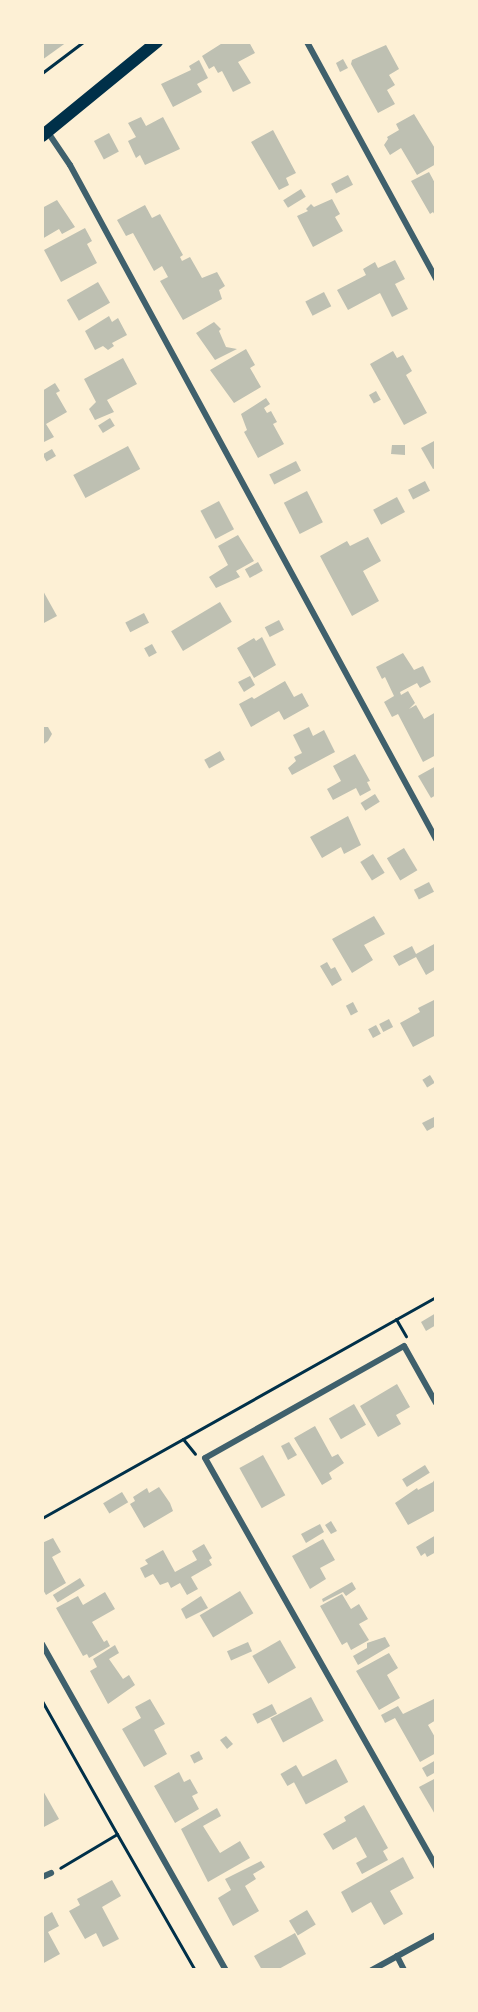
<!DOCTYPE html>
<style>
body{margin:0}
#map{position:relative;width:478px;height:2012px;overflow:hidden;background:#fdf0d5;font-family:"Golos Text",sans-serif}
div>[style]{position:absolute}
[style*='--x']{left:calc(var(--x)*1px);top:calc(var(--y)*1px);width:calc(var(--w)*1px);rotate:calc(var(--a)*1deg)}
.building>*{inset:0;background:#bec0b2;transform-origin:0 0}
.path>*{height:3px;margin:-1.5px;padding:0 1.5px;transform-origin:1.5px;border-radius:1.5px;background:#003049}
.minor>*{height:6px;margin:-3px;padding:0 3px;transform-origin:3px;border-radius:3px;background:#3f606c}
.secondary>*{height:12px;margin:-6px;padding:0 6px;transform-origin:6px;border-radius:6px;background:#003049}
span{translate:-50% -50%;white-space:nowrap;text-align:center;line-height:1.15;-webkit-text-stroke:5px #fdf0d5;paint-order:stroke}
.frame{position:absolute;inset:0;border:44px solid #fdf0d5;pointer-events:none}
</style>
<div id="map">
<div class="building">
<i style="clip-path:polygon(42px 42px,67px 42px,42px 60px)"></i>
<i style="clip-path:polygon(224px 42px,249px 42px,255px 53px,238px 62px,251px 83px,233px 92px,222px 71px,218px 73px,214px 66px,209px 69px,202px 56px)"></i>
<i style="clip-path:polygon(386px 45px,399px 69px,389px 75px,395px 85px,387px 90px,395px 104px,378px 113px,351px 64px,352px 60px)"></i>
<i style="clip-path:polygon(343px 59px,348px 68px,340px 72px,336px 63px)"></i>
<i style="clip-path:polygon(199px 60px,208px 78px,197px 84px,202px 92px,173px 107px,161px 84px,191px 70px,189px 66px)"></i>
<i style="clip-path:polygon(414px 114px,436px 150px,436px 164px,417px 175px,401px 148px,390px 155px,384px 145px,388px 139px,387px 137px,399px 130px,396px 124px)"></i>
<i style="clip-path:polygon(141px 117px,146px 126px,163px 117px,180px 149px,145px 165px,140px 155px,136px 158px,128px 141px,136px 137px,128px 123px)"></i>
<i style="clip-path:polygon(273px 130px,296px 173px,286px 178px,289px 185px,279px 190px,251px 142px)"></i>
<i style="left:109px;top:133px;width:21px;height:17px;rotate:62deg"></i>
<i style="clip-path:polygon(429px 172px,436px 185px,436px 217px,433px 212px,430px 214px,411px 181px)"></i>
<i style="left:348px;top:175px;width:11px;height:19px;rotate:63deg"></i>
<i style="left:301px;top:189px;width:9px;height:21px;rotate:58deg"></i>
<i style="clip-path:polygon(332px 199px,340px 214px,335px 217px,343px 231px,313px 247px,297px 216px,308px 211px,306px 209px,311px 204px,314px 207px)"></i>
<i style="clip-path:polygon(57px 200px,75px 227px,62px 234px,59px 229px,42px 239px,42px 208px)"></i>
<i style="clip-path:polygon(145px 205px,152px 218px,160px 214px,183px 255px,180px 257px,182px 261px,190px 257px,202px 278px,217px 272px,225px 286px,219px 290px,222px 299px,183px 320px,160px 281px,168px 277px,162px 266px,154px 271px,133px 233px,126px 236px,117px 220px)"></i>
<i style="clip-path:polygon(85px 228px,92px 241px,87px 244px,97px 263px,61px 282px,44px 250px)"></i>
<i style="clip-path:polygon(395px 260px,405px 279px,395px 284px,408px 309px,392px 317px,380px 293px,348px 310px,337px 290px,366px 275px,363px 269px,375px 262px,378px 268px)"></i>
<i style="left:98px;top:282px;width:24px;height:36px;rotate:60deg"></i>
<i style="left:324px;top:292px;width:16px;height:21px;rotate:63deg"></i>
<i style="clip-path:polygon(109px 316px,112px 322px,118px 318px,127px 335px,112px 343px,114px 346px,108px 350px,103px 346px,95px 350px,85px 331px)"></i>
<i style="clip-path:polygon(214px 322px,221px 329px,219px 331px,226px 347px,237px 349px,215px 360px,196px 333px)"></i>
<i style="clip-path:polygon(246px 349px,255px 365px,250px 368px,261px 387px,234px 403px,210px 370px)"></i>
<i style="clip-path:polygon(393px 351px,397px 358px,403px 355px,412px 371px,406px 375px,427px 413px,404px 425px,370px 364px)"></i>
<i style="clip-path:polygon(123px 358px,137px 384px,107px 400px,114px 412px,95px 420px,89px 409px,96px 402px,84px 379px)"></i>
<i style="clip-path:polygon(55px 383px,60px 391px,56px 393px,67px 412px,46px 424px,54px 437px,42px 443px,42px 391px)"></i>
<i style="left:376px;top:391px;width:10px;height:8px;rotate:61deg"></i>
<i style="clip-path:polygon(266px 398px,270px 404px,264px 408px,267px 413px,271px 411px,277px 422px,273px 424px,284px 444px,258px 458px,244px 432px,247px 430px,241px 414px)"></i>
<i style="left:110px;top:418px;width:9px;height:14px;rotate:58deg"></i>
<i style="clip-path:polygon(436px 440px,436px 468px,433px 469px,421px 448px)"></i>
<i style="clip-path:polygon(392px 445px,405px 445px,405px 455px,391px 454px)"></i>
<i style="left:128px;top:446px;width:26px;height:62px;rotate:62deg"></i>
<i style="left:52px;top:449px;width:8px;height:11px;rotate:60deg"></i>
<i style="left:296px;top:461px;width:11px;height:30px;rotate:63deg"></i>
<i style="left:425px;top:481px;width:11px;height:19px;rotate:63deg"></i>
<i style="left:307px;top:491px;width:35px;height:26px;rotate:63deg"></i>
<i style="left:397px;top:497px;width:17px;height:27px;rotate:62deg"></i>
<i style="left:219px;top:501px;width:32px;height:21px;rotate:62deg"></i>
<i style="clip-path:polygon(238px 535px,254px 561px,236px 571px,240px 577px,216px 588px,209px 577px,228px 565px,218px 546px)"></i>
<i style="clip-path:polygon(368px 537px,381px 561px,363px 571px,379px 601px,352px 616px,320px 556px,347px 541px,350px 546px)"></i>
<i style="left:258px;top:562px;width:10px;height:15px;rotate:61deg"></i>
<i style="clip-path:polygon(42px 589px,57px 616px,42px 624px)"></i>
<i style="left:220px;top:602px;width:23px;height:57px;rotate:59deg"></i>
<i style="left:144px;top:613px;width:11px;height:21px;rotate:63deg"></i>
<i style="left:279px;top:620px;width:11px;height:16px;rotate:63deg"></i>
<i style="clip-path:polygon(262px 637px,276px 665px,254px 678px,237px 648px,254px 638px,256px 641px)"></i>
<i style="left:152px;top:644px;width:10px;height:9px;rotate:61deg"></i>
<i style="clip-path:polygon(403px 653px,414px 670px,423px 666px,431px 682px,420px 688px,417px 683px,400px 692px,401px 695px,408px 691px,415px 703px,409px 709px,416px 705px,424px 719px,436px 712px,436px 755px,423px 762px,398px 714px,392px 717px,384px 702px,394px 696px,385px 677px,382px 679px,376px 667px)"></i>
<i style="clip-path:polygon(250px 676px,255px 685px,244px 692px,238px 682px)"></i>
<i style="clip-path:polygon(285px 681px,294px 697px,302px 693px,309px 706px,284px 720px,279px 711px,251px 727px,239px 704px,252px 697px,254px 699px)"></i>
<i style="clip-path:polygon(42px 727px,48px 727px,52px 734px,48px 741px,42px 745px)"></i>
<i style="clip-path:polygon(309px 727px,313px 736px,324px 730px,335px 752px,292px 775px,288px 768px,296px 761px,294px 757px,302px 753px,293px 735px)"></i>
<i style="left:220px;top:751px;width:10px;height:18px;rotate:61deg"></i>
<i style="clip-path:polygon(355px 754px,370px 781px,367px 782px,371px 790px,360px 796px,356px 788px,333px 800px,327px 789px,341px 781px,333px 766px)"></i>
<i style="clip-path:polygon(436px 766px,436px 795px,431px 798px,418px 776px)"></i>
<i style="left:375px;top:794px;width:9px;height:17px;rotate:58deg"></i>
<i style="clip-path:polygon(348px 816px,361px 845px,344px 854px,341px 847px,322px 858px,310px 837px)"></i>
<i style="left:404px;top:848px;width:26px;height:20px;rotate:59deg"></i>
<i style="left:373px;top:854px;width:22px;height:15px;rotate:58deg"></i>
<i style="left:429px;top:882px;width:11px;height:17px;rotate:63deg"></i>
<i style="clip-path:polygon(374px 916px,385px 934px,364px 945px,373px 960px,352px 973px,332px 939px)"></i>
<i style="clip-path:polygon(436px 943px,436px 969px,426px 975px,416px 957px,399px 966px,393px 956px,412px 946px,416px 954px)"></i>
<i style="clip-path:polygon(327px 962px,331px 969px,335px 967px,342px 980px,332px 986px,320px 966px)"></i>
<i style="clip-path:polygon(436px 999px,436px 1035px,413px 1047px,400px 1023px,420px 1012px,418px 1008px)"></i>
<i style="left:353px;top:1002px;width:11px;height:8px;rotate:63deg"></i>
<i style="left:389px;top:1019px;width:9px;height:11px;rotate:63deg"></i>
<i style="left:376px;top:1025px;width:10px;height:9px;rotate:61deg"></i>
<i style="left:430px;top:1075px;width:9px;height:9px;rotate:58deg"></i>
<i style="clip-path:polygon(436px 1116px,436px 1126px,427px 1131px,422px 1123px)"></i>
<i style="clip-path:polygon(436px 1313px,436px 1325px,426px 1331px,421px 1322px)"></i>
<i style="clip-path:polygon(397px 1384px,410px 1407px,396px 1415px,401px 1424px,378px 1437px,360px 1406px)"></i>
<i style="left:354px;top:1404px;width:24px;height:29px;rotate:60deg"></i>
<i style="clip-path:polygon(315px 1426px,332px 1457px,338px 1454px,344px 1463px,329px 1473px,332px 1479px,322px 1485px,294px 1438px)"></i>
<i style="clip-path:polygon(289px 1442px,297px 1455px,288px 1460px,281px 1446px)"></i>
<i style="left:263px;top:1455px;width:46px;height:27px;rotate:61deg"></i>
<i style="left:425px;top:1465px;width:9px;height:27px;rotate:58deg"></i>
<i style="clip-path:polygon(436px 1477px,436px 1510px,408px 1525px,395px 1503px,417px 1488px,418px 1490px,433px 1482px)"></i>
<i style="clip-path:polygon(159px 1487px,170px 1503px,173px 1511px,144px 1528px,130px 1504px,135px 1501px,133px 1497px,147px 1488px,149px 1493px)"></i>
<i style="left:122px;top:1492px;width:12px;height:22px;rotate:59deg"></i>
<i style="clip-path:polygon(331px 1521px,337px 1531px,331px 1534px,325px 1525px)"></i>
<i style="clip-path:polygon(320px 1524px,324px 1532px,306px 1543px,301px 1534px)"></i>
<i style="clip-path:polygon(436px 1535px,436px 1552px,427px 1557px,425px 1553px,421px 1556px,416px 1547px)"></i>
<i style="clip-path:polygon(53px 1538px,61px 1552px,52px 1557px,66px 1583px,46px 1595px,42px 1588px,42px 1543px)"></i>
<i style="clip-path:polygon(323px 1539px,335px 1560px,320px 1568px,326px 1579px,310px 1589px,292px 1556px)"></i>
<i style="clip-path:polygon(204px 1544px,212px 1558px,209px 1560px,212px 1565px,191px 1577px,198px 1589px,187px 1595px,180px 1583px,171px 1588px,168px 1582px,160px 1585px,153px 1574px,145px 1578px,140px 1568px,148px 1564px,145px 1560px,163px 1550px,175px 1572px,197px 1560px,192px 1551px)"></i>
<i style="left:80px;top:1578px;width:9px;height:32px;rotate:58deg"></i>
<i style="clip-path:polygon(352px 1582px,356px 1589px,346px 1596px,343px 1592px,323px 1602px,322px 1599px)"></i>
<i style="left:240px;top:1591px;width:26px;height:47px;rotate:59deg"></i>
<i style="clip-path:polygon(105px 1592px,115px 1609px,92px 1622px,104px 1642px,107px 1640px,110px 1646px,89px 1658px,87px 1654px,83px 1656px,56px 1608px,78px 1596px,83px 1605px)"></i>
<i style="clip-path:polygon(342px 1594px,351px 1609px,359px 1604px,368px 1619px,359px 1624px,369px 1640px,351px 1650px,347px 1642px,342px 1645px,320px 1606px)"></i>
<i style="clip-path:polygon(201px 1596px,208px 1608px,186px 1619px,181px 1609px)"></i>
<i style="clip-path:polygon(385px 1637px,390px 1646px,358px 1665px,353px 1656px,367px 1648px,367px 1643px)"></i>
<i style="left:280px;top:1640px;width:32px;height:32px;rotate:60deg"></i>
<i style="left:248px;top:1642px;width:10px;height:23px;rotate:66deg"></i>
<i style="clip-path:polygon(115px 1645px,119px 1653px,109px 1659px,123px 1679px,129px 1675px,135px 1685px,108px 1704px,90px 1671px,97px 1667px,93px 1659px)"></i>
<i style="clip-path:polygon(389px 1653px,398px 1668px,387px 1675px,400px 1698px,379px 1710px,356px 1671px)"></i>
<i style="left:311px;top:1697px;width:27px;height:46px;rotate:62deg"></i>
<i style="clip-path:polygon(436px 1698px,436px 1720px,428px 1725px,436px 1739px,436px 1753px,420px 1762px,395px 1718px,385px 1723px,381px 1715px,398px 1706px,403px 1714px)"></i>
<i style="clip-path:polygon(150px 1699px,165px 1724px,154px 1730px,167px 1754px,144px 1767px,122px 1729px,141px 1718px,135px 1707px)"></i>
<i style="left:272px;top:1704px;width:11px;height:22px;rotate:63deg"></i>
<i style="clip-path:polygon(226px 1736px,233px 1744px,227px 1749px,220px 1740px)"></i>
<i style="left:199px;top:1751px;width:9px;height:10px;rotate:63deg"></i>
<i style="left:336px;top:1759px;width:26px;height:48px;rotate:62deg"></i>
<i style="clip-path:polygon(436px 1760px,436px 1772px,427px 1777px,422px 1768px)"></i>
<i style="left:296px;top:1765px;width:14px;height:18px;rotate:60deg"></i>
<i style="clip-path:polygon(179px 1772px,184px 1782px,190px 1779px,198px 1793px,192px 1796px,199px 1809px,175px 1823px,154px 1786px)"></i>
<i style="clip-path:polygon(436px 1778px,436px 1816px,419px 1787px)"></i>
<i style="clip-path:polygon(42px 1789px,59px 1819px,42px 1828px)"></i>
<i style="clip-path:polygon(364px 1805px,388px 1848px,383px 1851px,388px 1860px,362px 1874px,356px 1863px,367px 1857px,356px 1837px,333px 1850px,323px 1834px,346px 1821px,344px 1817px)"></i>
<i style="clip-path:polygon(217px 1808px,221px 1816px,203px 1826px,220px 1853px,240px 1841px,250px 1858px,208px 1882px,181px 1829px)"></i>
<i style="clip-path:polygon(403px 1857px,414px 1878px,390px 1891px,403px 1914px,384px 1925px,371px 1902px,352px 1913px,341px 1892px)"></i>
<i style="clip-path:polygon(261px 1861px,265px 1867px,253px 1874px,256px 1879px,245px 1886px,259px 1911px,233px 1926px,218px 1898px,231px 1890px,225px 1879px)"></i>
<i style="clip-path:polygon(112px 1880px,121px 1896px,102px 1907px,119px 1939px,103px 1947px,96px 1933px,85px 1939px,69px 1911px,80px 1905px,77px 1899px)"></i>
<i style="left:307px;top:1910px;width:17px;height:21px;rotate:59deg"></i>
<i style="clip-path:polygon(52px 1912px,59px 1926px,48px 1932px,60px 1954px,42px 1964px,42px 1918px)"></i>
<i style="clip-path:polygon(295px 1933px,306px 1954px,277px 1970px,262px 1970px,254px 1956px)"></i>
</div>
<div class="path">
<i style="--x:42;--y:73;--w:51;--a:-37.1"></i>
<i style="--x:396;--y:1319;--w:20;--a:60"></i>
<i style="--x:183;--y:1439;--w:19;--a:51"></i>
<i style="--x:42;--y:1518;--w:452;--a:-29.3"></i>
<i style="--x:42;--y:1701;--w:153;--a:60.6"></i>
<i style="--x:117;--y:1834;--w:66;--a:149.2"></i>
<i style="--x:117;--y:1834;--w:157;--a:60.2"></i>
</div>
<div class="minor">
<i style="--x:307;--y:42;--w:270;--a:61.4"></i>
<i style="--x:47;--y:131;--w:41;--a:55.9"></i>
<i style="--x:70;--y:165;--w:767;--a:61.5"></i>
<i style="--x:436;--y:1403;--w:65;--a:-119.3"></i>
<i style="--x:404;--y:1346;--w:228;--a:150.6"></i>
<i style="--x:205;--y:1458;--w:469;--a:60.5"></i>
<i style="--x:42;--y:1644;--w:374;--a:60.6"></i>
<i style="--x:42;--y:1877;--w:10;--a:-24"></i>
<i style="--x:397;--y:1956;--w:16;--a:63"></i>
<i style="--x:372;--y:1970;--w:73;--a:-28.7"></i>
</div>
<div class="secondary">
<i style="--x:42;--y:136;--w:149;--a:-39.3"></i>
</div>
<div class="frame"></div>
</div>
